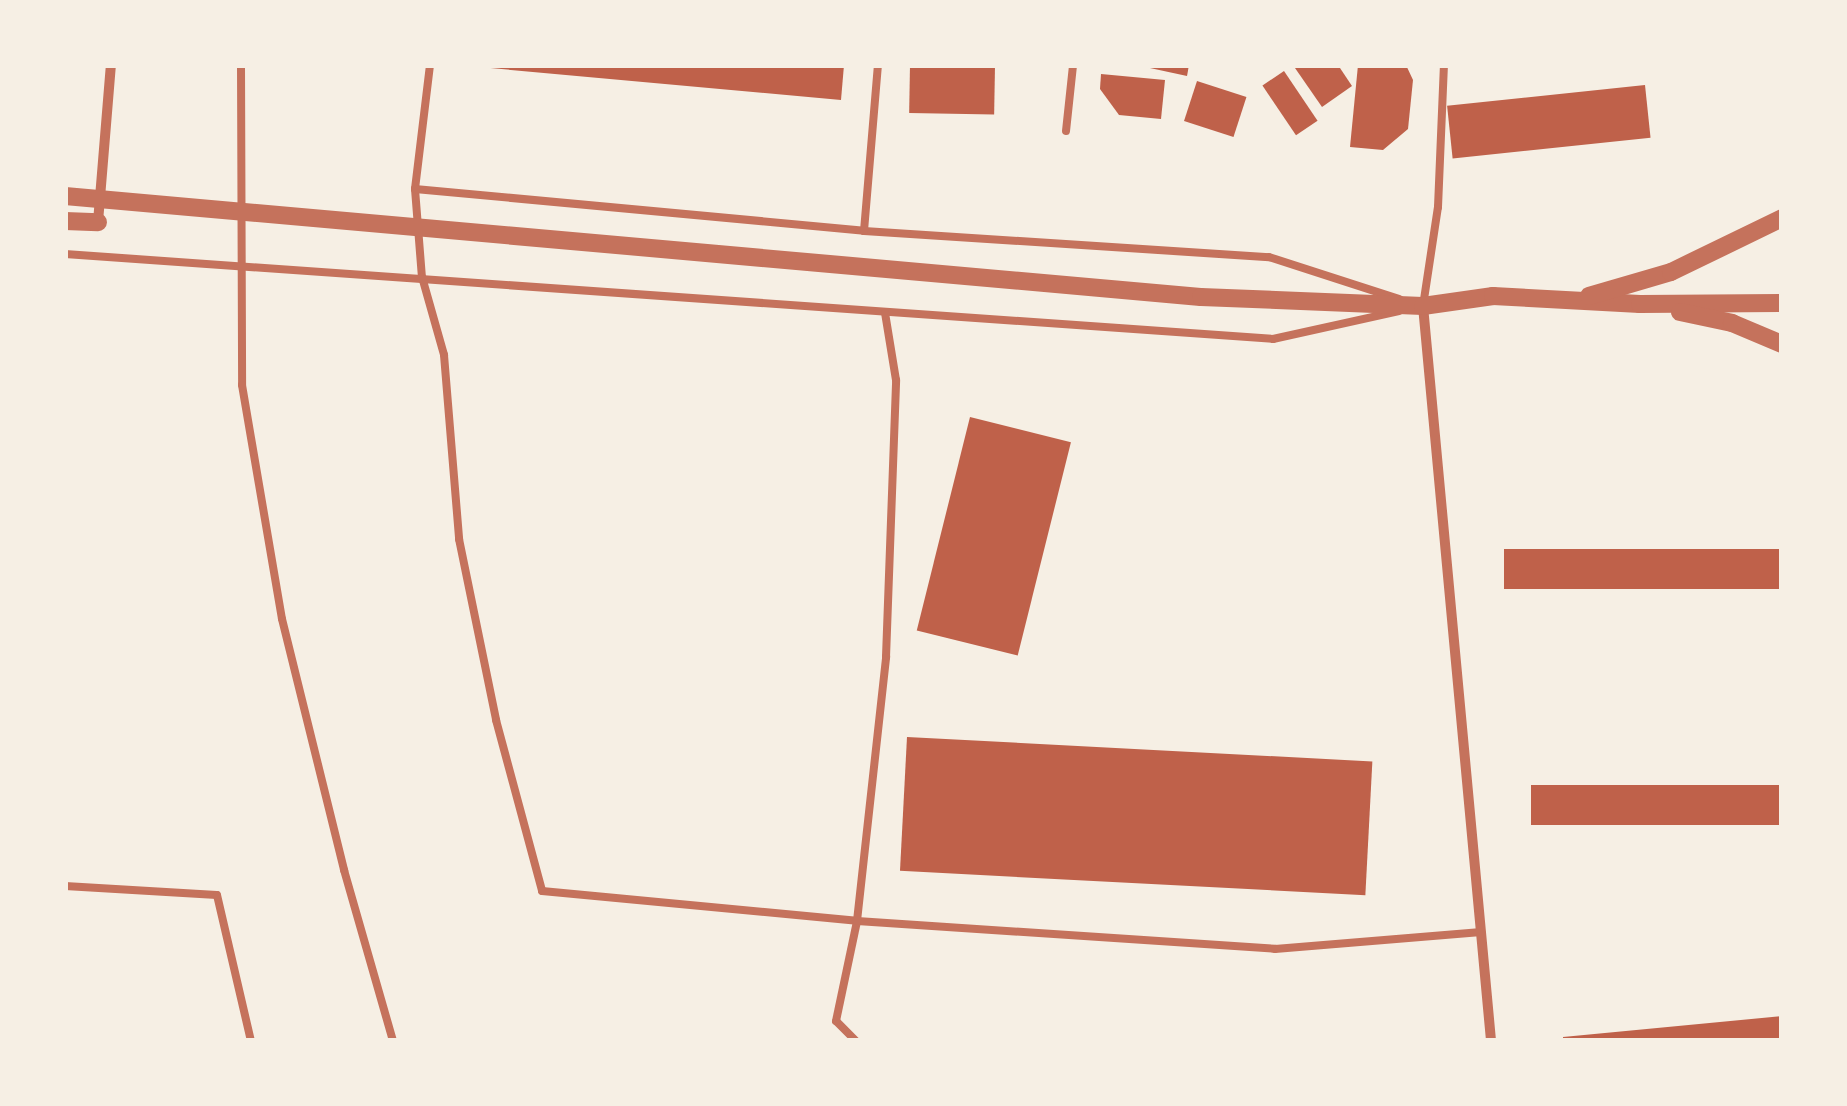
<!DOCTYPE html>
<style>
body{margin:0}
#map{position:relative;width:1847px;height:1106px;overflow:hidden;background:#f6efe4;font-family:"Fira Sans Condensed",sans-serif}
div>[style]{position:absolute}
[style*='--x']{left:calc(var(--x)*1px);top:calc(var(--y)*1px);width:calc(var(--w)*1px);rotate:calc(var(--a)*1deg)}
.building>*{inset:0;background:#bf614a;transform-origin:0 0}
.service>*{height:8px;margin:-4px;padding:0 4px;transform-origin:4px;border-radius:4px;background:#c5725c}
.minor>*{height:10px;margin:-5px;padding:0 5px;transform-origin:5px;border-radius:5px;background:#c5725c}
.tertiary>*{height:18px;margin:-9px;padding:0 9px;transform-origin:9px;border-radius:9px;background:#c5725c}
span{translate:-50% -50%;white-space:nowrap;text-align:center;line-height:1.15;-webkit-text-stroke:10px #f6efe4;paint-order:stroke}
.frame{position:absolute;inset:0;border:68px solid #f6efe4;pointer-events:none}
</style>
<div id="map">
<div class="building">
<i style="clip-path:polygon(457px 65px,844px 65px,841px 100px)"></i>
<i style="left:910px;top:65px;width:85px;height:48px;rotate:1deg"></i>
<i style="clip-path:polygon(1136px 65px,1189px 65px,1187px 76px)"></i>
<i style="clip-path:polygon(1299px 65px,1338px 65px,1352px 86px,1322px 107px,1295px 68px)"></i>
<i style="clip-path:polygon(1358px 65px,1406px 65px,1413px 80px,1408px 129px,1383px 150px,1350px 147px)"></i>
<i style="left:1284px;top:71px;width:60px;height:26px;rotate:56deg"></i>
<i style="clip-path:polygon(1101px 74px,1165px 80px,1161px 119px,1119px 115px,1100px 89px)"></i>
<i style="left:1197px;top:81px;width:52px;height:42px;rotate:18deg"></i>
<i style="left:1645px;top:85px;width:53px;height:199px;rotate:84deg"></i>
<i style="left:970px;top:417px;width:104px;height:220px;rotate:14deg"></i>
<i style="left:1782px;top:549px;width:40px;height:278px;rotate:90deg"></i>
<i style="left:907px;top:737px;width:466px;height:134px;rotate:3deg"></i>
<i style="left:1782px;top:785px;width:40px;height:251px;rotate:90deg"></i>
<i style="clip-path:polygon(1782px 1016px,1782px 1041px,1563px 1041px,1563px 1037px)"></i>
</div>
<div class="service">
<i style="--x:241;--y:65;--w:320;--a:89.8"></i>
<i style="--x:242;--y:385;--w:237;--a:80.3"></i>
<i style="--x:282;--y:619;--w:259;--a:76.1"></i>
<i style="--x:344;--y:870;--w:178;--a:74"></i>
<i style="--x:430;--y:65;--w:125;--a:96.9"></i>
<i style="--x:415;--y:189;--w:88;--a:85.5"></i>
<i style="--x:422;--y:277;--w:81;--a:74.2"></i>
<i style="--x:444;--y:355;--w:185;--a:85.3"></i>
<i style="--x:459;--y:539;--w:185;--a:78.4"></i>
<i style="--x:496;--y:720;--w:177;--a:74.9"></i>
<i style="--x:542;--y:891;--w:316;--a:5.4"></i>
<i style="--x:857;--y:921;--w:419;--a:3.8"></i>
<i style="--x:1275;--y:949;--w:207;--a:-4.7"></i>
<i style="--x:1066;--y:131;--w:66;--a:-83.9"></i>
<i style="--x:415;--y:189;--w:451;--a:5.3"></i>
<i style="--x:864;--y:231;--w:406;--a:3.7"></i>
<i style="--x:1269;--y:257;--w:137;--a:17.9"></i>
<i style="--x:864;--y:231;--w:167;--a:-85.2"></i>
<i style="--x:65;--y:254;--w:1211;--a:4.02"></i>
<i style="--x:1273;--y:339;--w:129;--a:-12.5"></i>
<i style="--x:1423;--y:306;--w:100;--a:-81.4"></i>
<i style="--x:1438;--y:207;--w:142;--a:-87.6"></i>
<i style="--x:65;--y:886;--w:152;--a:3.4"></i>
<i style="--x:217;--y:895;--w:150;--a:76.9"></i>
<i style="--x:856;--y:1041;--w:28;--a:-135"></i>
<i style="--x:836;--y:1021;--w:102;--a:-78.1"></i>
<i style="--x:857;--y:921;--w:266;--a:-83.7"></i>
<i style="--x:886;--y:657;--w:277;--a:-87.9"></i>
<i style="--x:896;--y:380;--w:68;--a:-99.3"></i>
</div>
<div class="minor">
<i style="--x:98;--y:222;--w:158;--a:-85.3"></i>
<i style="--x:1423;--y:306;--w:738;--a:84.71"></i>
</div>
<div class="tertiary">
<i style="--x:65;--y:196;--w:1140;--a:5.08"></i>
<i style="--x:1201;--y:297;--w:222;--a:2.3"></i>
<i style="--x:1423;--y:306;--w:71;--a:-8.1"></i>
<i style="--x:1493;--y:296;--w:147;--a:3.1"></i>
<i style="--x:1640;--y:304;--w:142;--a:-0.4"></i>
<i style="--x:65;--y:221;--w:33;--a:2"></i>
<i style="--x:1589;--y:296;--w:85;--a:-16.3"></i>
<i style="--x:1671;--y:272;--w:123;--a:-25.9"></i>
<i style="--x:1680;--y:312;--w:53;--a:11.9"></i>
<i style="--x:1732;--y:323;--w:54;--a:22.8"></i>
</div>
<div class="frame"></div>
</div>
